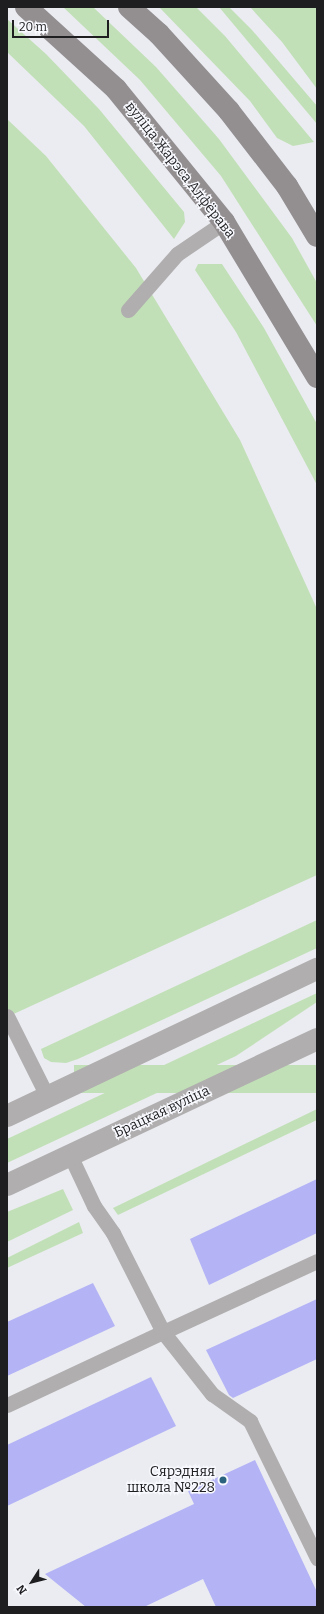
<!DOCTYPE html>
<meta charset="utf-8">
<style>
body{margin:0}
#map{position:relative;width:324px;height:1614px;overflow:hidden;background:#ebecf1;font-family:Bitter,serif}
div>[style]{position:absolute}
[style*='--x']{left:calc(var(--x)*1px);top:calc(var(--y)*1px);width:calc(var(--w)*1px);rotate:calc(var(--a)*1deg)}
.green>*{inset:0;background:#c2e0b8;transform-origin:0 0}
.building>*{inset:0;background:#b3b3f6}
.service>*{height:15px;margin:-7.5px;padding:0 7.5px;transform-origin:7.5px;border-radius:7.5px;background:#b0aeae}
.tertiary>*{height:22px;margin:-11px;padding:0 11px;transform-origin:11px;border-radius:11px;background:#b0aeae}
.secondary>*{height:22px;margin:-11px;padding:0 11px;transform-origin:11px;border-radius:11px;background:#938f91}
.dots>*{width:11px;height:11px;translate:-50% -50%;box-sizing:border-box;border:2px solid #f8f9fe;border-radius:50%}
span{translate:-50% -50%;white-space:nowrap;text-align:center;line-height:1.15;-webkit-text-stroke:3px #f8f9fe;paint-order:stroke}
.street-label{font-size:14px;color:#1e1e20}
.poi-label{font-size:14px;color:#1e1e20}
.right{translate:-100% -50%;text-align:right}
.frame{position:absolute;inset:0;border:8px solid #1e1e20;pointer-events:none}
.north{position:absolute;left:12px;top:1562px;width:40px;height:40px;-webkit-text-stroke:3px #f8f9fe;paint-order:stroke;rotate:234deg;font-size:11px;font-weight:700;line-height:16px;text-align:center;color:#1e1e20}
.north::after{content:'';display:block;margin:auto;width:14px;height:18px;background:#1e1e20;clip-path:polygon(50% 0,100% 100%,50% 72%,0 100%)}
.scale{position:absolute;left:12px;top:20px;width:97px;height:18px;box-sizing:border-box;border:2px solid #1e1e20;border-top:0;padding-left:5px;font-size:12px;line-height:14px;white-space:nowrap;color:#1e1e20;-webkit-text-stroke:3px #f8f9fe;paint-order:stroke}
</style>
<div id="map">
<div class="green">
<i style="clip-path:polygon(63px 7px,93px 7px,156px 67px,219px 139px,292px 238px,317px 283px,317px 326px,221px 176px,140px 80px)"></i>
<i style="clip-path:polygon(159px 7px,196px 7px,225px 36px,314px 142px,293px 146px,277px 138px,250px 101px)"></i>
<i style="clip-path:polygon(219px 7px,229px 7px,252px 30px,317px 106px,317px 124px)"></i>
<i style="clip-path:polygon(250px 7px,317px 7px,317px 89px,282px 42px)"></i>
<i style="clip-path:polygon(7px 19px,46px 54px,99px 109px,184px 212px,185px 222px,174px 239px,84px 126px,7px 52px)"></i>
<i style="clip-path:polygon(7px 119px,46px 156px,136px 268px,240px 440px,317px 609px,317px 875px,7px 1017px)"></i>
<i style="clip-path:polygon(198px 264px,222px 264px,264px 328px,317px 424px,317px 485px,236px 332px,195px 270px)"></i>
<i style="clip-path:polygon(317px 920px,317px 948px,78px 1059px,66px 1063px,51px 1062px,44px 1058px,41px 1049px)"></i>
<i style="clip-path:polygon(317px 993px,317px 1002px,236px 1056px,7px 1163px,7px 1139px)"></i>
<i style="left:317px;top:1065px;width:28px;height:243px;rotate:90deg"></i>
<i style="clip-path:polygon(317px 1109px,317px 1120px,118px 1215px,113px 1208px)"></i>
<i style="clip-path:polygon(63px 1189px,73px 1210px,7px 1242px,7px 1212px)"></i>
<i style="clip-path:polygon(79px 1222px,83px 1233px,7px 1268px,7px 1258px)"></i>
</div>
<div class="building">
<i style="clip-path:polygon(317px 1179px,317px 1233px,209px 1285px,190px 1239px)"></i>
<i style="clip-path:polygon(93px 1283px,115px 1326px,7px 1376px,7px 1322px)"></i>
<i style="clip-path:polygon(317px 1299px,317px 1359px,233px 1398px,229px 1395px,206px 1350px)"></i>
<i style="clip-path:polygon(151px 1377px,176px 1426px,7px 1506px,7px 1445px)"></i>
<i style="clip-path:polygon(255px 1460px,317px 1592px,317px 1607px,216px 1607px,203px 1579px,144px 1607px,86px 1607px,45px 1574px,194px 1504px,188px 1491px)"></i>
</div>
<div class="service">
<i style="--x:128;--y:310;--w:74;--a:-48.8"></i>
<i style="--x:177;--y:254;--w:57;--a:-34.2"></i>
<i style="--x:7;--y:1016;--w:89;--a:63.4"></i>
<i style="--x:317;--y:1261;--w:170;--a:155.2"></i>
<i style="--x:163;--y:1332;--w:79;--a:51.7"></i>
<i style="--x:212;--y:1394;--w:47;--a:35.4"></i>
<i style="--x:250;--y:1421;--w:153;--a:63.9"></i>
<i style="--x:7;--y:1405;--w:172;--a:-25.1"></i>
<i style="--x:163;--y:1332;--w:111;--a:-116.8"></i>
<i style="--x:113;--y:1233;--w:33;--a:-125"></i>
<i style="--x:94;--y:1206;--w:56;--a:-115.2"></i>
</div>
<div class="tertiary">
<i style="--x:7;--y:1116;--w:343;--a:-25.4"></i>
<i style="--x:7;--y:1185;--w:343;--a:-25.2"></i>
</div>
<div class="secondary">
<i style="--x:26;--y:7;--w:122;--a:42.3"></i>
<i style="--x:116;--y:89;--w:171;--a:50.9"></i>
<i style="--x:224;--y:222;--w:181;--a:59"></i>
<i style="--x:129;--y:7;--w:40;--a:42"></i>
<i style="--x:159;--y:34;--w:104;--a:47.7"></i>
<i style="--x:229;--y:111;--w:95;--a:52.3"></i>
<i style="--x:287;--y:186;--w:58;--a:59"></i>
</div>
<div class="dots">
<i style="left:223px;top:1480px;background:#2b627d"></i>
</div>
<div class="street-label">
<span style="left:180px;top:170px;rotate:52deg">вуліца Жарэса Алфёрава</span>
<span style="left:162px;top:1112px;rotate:-25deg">Брацкая вуліца</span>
</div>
<div class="poi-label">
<span class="right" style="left:215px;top:1480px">Сярэдняя<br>школа №228</span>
</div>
<div class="frame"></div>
<div class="north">N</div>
<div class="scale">20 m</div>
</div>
